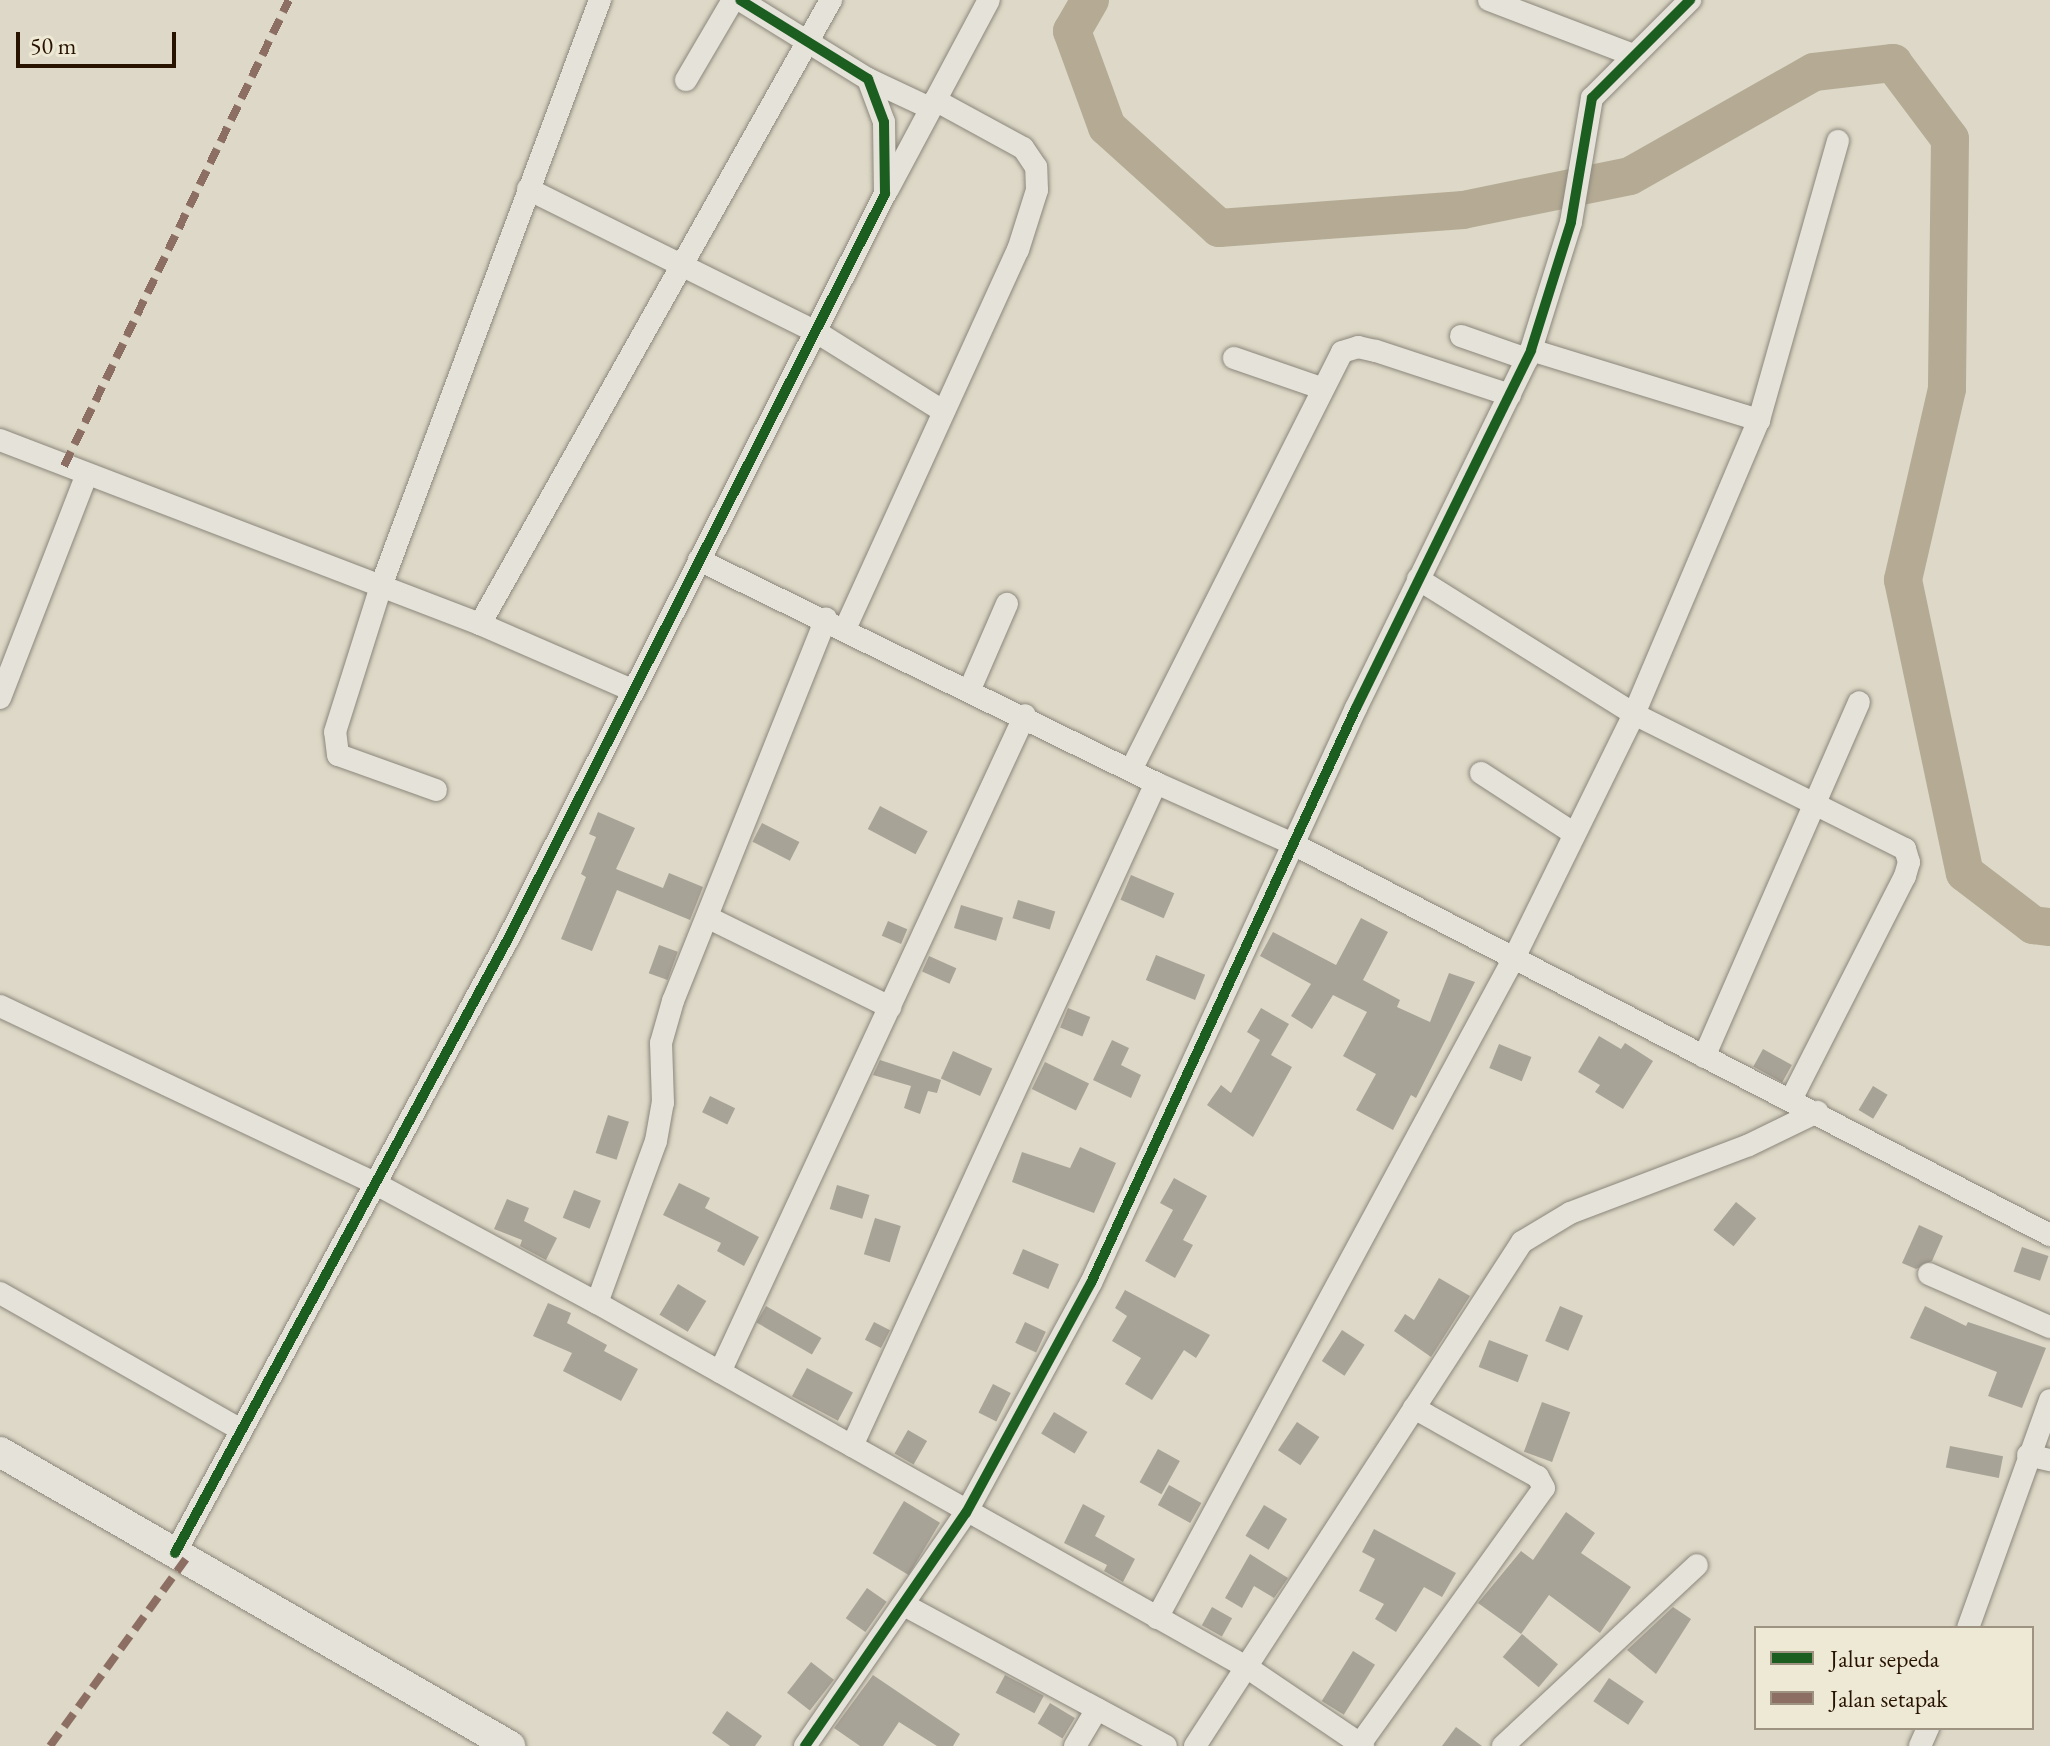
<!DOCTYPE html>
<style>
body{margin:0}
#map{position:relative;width:2050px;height:1746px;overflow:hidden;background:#ddd8c7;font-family:"EB Garamond",serif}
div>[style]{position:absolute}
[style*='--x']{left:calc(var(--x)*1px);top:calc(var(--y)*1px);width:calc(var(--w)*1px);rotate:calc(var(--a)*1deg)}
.river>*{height:38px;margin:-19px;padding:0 19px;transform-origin:19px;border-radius:19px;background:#b5ab94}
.building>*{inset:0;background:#a8a397;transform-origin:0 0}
.roads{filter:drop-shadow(0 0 2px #8c877b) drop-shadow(0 0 2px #8c877b)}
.minor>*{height:22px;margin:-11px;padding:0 11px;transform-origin:11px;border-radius:11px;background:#e5e2da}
.secondary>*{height:30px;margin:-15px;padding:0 15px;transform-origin:15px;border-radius:15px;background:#e5e2da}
.quiet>*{height:8px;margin-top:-4px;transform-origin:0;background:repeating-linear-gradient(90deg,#8d6e63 0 16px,transparent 0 24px)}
.cycleway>*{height:10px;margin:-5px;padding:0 5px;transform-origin:5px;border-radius:5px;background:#1b5e20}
span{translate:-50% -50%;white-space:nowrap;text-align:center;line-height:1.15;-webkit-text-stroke:6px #eee9d5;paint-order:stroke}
.legend{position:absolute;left:1754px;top:1626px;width:280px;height:104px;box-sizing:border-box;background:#eee9d5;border:2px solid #9e9380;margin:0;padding:10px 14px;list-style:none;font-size:24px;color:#271300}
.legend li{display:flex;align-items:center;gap:16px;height:40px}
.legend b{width:40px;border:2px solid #9e9380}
.scale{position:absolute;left:16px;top:32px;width:160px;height:36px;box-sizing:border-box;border:4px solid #271300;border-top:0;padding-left:10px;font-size:24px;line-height:28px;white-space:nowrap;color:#271300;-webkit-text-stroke:6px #eee9d5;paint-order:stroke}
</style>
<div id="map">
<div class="river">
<i style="--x:1090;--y:0;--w:36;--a:120"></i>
<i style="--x:1072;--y:31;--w:102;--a:70"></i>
<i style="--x:1107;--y:127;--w:151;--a:42"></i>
<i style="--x:1219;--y:228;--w:245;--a:-4.2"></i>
<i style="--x:1463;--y:210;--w:170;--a:-11.5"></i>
<i style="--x:1630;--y:176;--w:211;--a:-29.5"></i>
<i style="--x:1814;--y:72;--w:80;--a:-6.5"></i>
<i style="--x:1893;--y:63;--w:95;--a:53.1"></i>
<i style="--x:1950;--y:139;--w:250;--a:90.7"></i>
<i style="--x:1947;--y:389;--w:196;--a:103"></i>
<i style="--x:1903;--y:580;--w:299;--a:78.1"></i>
<i style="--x:1965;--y:873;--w:86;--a:37.4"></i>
<i style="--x:2033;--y:925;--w:17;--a:7"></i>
</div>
<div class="building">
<i style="left:880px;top:806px;width:54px;height:26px;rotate:28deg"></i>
<i style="clip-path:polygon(598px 812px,635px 828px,616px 869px,663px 888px,669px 873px,703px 887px,690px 920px,617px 890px,592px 951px,561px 939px,586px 877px,581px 874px,596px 837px,589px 834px)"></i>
<i style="left:762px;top:823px;width:42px;height:21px;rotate:27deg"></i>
<i style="left:1131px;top:875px;width:47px;height:27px;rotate:23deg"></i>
<i style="left:1018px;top:900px;width:39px;height:19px;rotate:17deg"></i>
<i style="left:961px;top:905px;width:44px;height:24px;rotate:17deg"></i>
<i style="clip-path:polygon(1361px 918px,1388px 932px,1363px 980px,1400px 1000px,1397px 1007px,1430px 1022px,1449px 973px,1475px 982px,1416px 1098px,1411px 1095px,1393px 1130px,1356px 1110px,1376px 1074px,1343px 1056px,1367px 1012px,1333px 995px,1312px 1029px,1291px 1016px,1311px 984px,1260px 956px,1273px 932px,1336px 965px)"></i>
<i style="left:888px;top:921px;width:21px;height:16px;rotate:23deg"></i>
<i style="left:659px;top:945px;width:20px;height:30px;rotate:20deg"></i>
<i style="left:1156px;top:955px;width:53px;height:27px;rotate:22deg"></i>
<i style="left:929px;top:956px;width:30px;height:17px;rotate:24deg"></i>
<i style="left:1068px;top:1008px;width:24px;height:21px;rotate:22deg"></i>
<i style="clip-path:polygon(1261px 1008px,1289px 1024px,1271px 1055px,1292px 1067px,1253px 1137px,1207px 1105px,1221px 1085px,1231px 1093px,1260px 1040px,1247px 1032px)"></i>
<i style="clip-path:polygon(1599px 1036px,1621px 1049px,1625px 1043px,1653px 1061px,1623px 1109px,1595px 1092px,1600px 1085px,1578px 1072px)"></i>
<i style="clip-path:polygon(1112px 1040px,1129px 1048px,1121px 1065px,1141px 1075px,1131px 1098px,1093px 1080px)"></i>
<i style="left:1499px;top:1044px;width:35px;height:26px;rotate:22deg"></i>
<i style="left:1763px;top:1049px;width:33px;height:20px;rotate:29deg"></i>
<i style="left:953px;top:1051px;width:43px;height:30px;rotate:24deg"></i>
<i style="clip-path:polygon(880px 1060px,941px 1080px,937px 1093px,928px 1091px,920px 1114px,904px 1108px,911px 1086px,873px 1075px)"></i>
<i style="left:1045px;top:1062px;width:49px;height:30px;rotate:26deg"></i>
<i style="left:1873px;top:1086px;width:17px;height:28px;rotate:31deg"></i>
<i style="left:710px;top:1096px;width:28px;height:18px;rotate:26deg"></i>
<i style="left:608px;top:1115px;width:22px;height:40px;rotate:18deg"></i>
<i style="clip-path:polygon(1080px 1147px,1116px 1163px,1094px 1213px,1012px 1182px,1022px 1152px,1070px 1168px)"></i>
<i style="clip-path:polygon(1174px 1178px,1207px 1196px,1183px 1240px,1193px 1245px,1175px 1278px,1145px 1261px,1173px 1210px,1160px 1203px)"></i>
<i style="clip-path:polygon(679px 1183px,710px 1198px,705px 1208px,759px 1237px,744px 1266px,717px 1251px,721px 1243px,663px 1215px)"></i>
<i style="left:837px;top:1185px;width:34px;height:25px;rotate:17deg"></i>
<i style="left:574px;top:1190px;width:29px;height:30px;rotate:22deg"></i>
<i style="clip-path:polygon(507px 1199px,529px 1208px,524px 1221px,557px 1238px,546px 1260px,520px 1246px,522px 1240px,494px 1229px)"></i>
<i style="left:1736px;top:1202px;width:26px;height:36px;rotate:39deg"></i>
<i style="left:875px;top:1218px;width:27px;height:38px;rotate:17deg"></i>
<i style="clip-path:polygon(1919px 1225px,1943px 1236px,1932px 1261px,1916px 1269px,1902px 1263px)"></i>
<i style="left:2022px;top:1247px;width:28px;height:26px;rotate:19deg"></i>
<i style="left:1023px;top:1249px;width:39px;height:27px;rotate:23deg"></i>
<i style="clip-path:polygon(1439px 1278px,1470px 1296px,1431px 1357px,1394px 1331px,1405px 1314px,1414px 1320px)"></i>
<i style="left:678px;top:1284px;width:33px;height:36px;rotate:31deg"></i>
<i style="clip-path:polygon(1125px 1290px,1210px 1335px,1196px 1358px,1184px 1350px,1152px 1400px,1125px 1384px,1141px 1358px,1112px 1341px,1127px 1316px,1115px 1308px)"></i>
<i style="clip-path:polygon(548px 1303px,571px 1313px,567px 1323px,607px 1345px,604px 1351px,638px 1369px,621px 1401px,563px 1371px,572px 1353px,533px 1336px)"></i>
<i style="left:766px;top:1306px;width:64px;height:19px;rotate:30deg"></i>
<i style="left:1560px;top:1306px;width:25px;height:38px;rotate:23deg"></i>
<i style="clip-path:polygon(1925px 1306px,1966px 1326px,1968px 1322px,2046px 1348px,2022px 1408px,1988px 1396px,1997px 1372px,1910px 1338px)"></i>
<i style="left:874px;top:1322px;width:18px;height:20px;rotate:27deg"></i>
<i style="left:1025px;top:1322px;width:23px;height:23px;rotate:25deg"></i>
<i style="left:1342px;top:1330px;width:27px;height:37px;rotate:33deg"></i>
<i style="left:1489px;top:1340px;width:42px;height:29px;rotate:21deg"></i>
<i style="left:807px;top:1368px;width:52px;height:32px;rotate:28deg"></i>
<i style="left:993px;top:1384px;width:20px;height:32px;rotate:27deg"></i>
<i style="left:1542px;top:1402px;width:30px;height:53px;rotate:20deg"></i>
<i style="left:1054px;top:1412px;width:39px;height:25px;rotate:31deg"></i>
<i style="left:1297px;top:1422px;width:27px;height:34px;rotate:34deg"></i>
<i style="left:908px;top:1430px;width:22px;height:27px;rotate:30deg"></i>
<i style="left:1950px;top:1446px;width:54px;height:22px;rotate:11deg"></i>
<i style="left:1158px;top:1449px;width:25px;height:38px;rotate:29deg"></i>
<i style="left:1169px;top:1485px;width:37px;height:23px;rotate:29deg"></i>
<i style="left:904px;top:1501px;width:42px;height:61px;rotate:31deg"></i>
<i style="clip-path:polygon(1083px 1504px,1105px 1516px,1095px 1536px,1135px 1559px,1123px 1582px,1104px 1571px,1107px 1565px,1064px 1543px)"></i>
<i style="left:1264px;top:1505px;width:27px;height:36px;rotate:31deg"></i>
<i style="clip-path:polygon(1566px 1512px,1595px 1533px,1581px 1553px,1631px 1587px,1600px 1633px,1549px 1595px,1521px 1634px,1478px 1603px,1521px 1551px,1533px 1560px)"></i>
<i style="clip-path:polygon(1374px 1529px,1456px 1573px,1442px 1597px,1424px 1587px,1396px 1632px,1375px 1619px,1384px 1604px,1359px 1591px,1375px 1559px,1362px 1552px)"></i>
<i style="clip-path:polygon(1250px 1554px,1288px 1578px,1274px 1598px,1254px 1586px,1242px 1608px,1225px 1598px)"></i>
<i style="left:867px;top:1588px;width:24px;height:37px;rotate:35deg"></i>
<i style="left:1212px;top:1607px;width:23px;height:21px;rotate:29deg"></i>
<i style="clip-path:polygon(1673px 1607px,1691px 1619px,1656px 1674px,1627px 1650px)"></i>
<i style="left:1522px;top:1634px;width:47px;height:30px;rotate:40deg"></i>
<i style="left:1353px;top:1651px;width:26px;height:59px;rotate:32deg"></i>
<i style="left:811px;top:1662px;width:29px;height:39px;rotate:38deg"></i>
<i style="clip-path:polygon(873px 1675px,960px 1734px,953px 1746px,937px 1746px,899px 1722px,883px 1746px,860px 1746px,834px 1728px)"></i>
<i style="left:1005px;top:1675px;width:44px;height:20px;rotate:28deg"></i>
<i style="left:1609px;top:1678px;width:42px;height:28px;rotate:34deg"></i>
<i style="left:1050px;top:1703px;width:29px;height:24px;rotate:31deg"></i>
<i style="clip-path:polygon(727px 1711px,762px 1736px,755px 1746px,730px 1746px,712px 1733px)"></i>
<i style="clip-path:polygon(1456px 1727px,1482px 1746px,1442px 1746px)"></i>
</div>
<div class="roads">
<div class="minor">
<i style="--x:1489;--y:0;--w:154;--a:20.9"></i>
<i style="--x:868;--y:79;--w:68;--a:25.1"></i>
<i style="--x:686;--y:80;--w:93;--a:-59.6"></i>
<i style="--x:528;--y:189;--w:324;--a:26.4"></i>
<i style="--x:818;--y:333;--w:147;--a:32"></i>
<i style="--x:888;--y:189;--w:214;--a:-61.9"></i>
<i style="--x:1461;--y:336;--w:70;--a:19.2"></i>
<i style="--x:1531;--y:350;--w:239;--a:17.1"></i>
<i style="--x:1234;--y:358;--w:92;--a:19"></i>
<i style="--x:0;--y:440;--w:514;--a:20.97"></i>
<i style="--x:480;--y:624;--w:166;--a:23.5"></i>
<i style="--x:699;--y:560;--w:509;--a:26.01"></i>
<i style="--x:1156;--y:783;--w:152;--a:24"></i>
<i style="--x:1295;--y:845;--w:850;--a:27.32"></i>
<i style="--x:1418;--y:579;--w:255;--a:32"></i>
<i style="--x:1634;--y:714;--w:303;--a:26.5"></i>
<i style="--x:1905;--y:849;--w:14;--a:73"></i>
<i style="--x:1909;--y:862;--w:15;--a:106"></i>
<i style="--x:1905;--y:876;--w:249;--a:117"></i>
<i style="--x:480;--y:624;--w:716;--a:-60.64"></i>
<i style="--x:845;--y:629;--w:417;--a:-65.5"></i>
<i style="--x:1018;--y:250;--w:63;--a:-72.4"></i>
<i style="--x:1037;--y:190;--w:23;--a:-92"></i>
<i style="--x:1036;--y:167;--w:23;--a:-124"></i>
<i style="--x:1023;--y:148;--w:100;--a:-151.4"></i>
<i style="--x:970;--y:689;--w:93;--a:-66.5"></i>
<i style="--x:0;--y:698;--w:238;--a:-68.8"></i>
<i style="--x:1131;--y:770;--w:468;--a:-63.2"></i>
<i style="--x:1342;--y:352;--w:17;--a:-17"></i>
<i style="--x:1358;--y:347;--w:18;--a:13"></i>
<i style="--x:1376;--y:351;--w:141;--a:18.2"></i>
<i style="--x:1481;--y:773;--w:110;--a:33.1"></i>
<i style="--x:436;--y:790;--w:104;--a:-160.3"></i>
<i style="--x:338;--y:755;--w:23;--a:-97"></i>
<i style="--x:335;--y:732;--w:153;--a:-72.5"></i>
<i style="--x:381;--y:586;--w:626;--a:-69.51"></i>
<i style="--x:709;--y:918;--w:202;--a:26.2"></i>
<i style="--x:0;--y:1006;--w:416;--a:25.3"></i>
<i style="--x:376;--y:1184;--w:251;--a:28.3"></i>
<i style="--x:597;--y:1303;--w:746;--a:29.28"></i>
<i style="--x:1248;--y:1668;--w:139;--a:34.1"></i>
<i style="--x:1704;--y:1057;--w:387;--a:-66.4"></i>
<i style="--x:1929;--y:1274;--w:132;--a:23.7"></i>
<i style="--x:0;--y:1293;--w:277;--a:29.6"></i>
<i style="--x:597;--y:1303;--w:172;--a:-70"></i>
<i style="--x:656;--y:1141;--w:39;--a:-80"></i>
<i style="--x:663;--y:1103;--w:60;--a:-91.9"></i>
<i style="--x:661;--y:1043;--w:44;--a:-74.1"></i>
<i style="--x:673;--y:1001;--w:412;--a:-68.2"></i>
<i style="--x:720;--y:1372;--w:724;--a:-65.1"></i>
<i style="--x:852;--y:1446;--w:729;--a:-65.37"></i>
<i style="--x:2028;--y:1455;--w:23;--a:13"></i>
<i style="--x:175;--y:1553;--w:698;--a:-61.53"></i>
<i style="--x:508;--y:939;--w:835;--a:-63.16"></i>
<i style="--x:885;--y:194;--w:72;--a:-90.8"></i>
<i style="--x:884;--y:122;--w:46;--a:-110.4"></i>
<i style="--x:868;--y:79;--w:150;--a:-148.3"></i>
<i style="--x:906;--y:1606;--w:295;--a:28.3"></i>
<i style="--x:1157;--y:1618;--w:753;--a:-61.6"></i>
<i style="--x:1515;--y:956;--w:270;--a:-63.8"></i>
<i style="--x:1634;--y:714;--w:319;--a:-67"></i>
<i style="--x:1759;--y:420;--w:290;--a:-74.2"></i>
<i style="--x:1968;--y:1628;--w:242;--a:-70.2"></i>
<i style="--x:1360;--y:1744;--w:315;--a:-54.3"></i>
<i style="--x:1544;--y:1488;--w:13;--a:-119"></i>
<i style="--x:1538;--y:1477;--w:142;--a:-150.9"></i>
<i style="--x:805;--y:1746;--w:283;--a:-55.4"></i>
<i style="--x:966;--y:1513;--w:262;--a:-61.5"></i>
<i style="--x:1091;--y:1283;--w:633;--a:-65.26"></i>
<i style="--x:1356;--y:708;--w:398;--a:-63.9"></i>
<i style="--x:1531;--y:350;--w:134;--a:-72.6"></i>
<i style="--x:1571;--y:222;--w:126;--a:-80.4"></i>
<i style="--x:1592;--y:98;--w:139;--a:-45"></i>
<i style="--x:1075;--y:1746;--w:43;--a:-59.3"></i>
<i style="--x:1195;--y:1746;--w:601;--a:-57.02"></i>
<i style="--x:1522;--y:1242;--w:56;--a:-31.1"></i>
<i style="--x:1570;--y:1213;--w:191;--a:-20.8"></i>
<i style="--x:1749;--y:1145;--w:76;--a:-25.9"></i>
<i style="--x:1503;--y:1746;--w:265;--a:-43"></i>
<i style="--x:1920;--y:1746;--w:20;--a:-66"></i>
</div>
<div class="secondary">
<i style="--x:0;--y:1452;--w:589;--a:29.96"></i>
</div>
</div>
<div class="quiet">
<i style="--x:64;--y:466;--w:517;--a:-64.23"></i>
<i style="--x:50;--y:1746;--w:231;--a:-54"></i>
</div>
<div class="cycleway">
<i style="--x:175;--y:1553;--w:698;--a:-61.53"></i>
<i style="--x:508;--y:939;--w:835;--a:-63.16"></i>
<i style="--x:885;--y:194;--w:72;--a:-90.8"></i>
<i style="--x:884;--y:122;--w:46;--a:-110.4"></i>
<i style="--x:868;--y:79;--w:150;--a:-148.3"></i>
<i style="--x:805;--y:1746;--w:283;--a:-55.4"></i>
<i style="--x:966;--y:1513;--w:262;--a:-61.5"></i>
<i style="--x:1091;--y:1283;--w:633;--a:-65.26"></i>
<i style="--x:1356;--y:708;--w:398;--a:-63.9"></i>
<i style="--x:1531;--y:350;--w:134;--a:-72.6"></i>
<i style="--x:1571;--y:222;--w:126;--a:-80.4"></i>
<i style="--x:1592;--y:98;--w:139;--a:-45"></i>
</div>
<ul class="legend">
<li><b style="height:10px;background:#1b5e20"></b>Jalur sepeda</li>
<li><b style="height:10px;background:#8d6e63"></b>Jalan setapak</li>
</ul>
<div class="scale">50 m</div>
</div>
